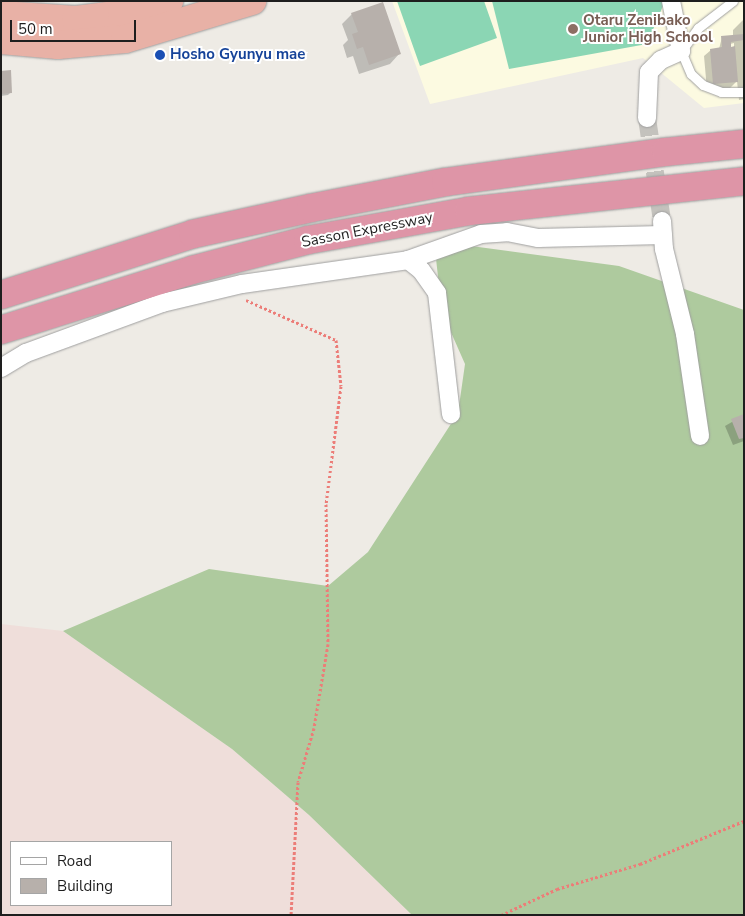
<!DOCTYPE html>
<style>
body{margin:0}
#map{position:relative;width:745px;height:916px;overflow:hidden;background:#eeebe5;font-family:"Nunito Sans",sans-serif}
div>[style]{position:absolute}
.education>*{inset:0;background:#fcfae1}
.military>*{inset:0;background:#efdeda}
.forest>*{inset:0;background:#aeca9e}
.pitch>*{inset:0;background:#8bd6b4}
.shadow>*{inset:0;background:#0003}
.building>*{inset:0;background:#b7b0ab}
.minor-tunnel>*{height:18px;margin-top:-9px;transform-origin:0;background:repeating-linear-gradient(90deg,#c4c2bd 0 18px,transparent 0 27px)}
.path>*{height:3px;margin-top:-1.5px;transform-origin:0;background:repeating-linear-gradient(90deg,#ec7d78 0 2.5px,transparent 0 5px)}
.roads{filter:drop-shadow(0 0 1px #9f9f9f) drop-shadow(0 0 1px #9f9f9f)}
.service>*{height:9px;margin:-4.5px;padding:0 4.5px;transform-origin:4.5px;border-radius:4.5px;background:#fff}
.minor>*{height:18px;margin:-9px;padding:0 9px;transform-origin:9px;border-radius:9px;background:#fff}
.trunk>*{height:28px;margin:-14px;padding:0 14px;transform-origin:14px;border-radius:14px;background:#e8b1a6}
.motorway>*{height:28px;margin:-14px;padding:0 14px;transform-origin:14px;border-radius:14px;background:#de95a7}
.dots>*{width:14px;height:14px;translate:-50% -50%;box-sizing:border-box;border:2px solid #fff;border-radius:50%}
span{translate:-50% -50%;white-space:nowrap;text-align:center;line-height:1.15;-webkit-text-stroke:4px #fff;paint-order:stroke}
.education-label{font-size:15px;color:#785e54;font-weight:700}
.left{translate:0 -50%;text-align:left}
.transit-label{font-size:15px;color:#164399;font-weight:700}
.street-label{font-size:15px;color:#1e1e1e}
.frame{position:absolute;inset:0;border:2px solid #1e1e1e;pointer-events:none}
.legend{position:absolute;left:10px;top:841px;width:162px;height:65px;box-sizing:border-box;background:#fff;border:1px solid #a5a5a5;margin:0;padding:6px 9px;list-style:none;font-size:15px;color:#1e1e1e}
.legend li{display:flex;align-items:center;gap:10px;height:25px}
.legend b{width:25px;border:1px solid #a5a5a5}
.scale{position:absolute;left:10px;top:20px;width:126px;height:22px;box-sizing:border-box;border:2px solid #1e1e1e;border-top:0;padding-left:6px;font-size:15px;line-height:18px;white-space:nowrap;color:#1e1e1e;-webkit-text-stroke:4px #fff;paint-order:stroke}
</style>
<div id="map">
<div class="education">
<i style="clip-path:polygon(392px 1px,744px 1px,744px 103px,704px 108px,643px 58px,430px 104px)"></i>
</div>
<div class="military">
<i style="clip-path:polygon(evenodd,1px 624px,63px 631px,232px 749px,309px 815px,412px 915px,1px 915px,1px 624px,11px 842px,171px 842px,171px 905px,11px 905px,11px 842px)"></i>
</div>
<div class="forest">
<i style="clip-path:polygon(434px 241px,619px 266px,744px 310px,744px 915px,412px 915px,309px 815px,232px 749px,63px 631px,209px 569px,328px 586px,368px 552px,458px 413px,465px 364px,442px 312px)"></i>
</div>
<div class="pitch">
<i style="clip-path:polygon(397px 1px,484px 1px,497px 38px,420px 66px)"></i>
<i style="clip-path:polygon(492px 1px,665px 1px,647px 44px,509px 69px)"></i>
</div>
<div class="shadow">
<i style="clip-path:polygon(352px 14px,399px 54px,390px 64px,359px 74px,353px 56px,347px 58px,343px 45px,348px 40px,342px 24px)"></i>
<i style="clip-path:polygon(evenodd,744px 19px,744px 99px,739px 100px,737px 81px,730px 88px,707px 90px,704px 56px,711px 50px,719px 49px,722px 37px,733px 36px,733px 30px,744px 19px,734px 43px,734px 48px,730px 48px,730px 44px,734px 43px)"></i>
<i style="clip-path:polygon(1px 72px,11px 92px,8px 95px,1px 96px)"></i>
<i style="clip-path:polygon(744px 415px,744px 441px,733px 445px,725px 426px)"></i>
</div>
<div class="building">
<i style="clip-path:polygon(383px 2px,401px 54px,369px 65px,363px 47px,357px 49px,352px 34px,358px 32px,351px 13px)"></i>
<i style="clip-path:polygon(744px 34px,744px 40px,731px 42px,731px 47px,735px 46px,738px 82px,713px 84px,710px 49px,722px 47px,721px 36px)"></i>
<i style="clip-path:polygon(11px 70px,12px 93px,1px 94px,1px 71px)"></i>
<i style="clip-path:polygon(744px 414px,744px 438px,739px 439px,731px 419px)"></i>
</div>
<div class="minor-tunnel">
<i style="left:647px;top:118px;width:104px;rotate:81.7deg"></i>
</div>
<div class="path">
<i style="left:246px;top:300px;width:98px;rotate:24deg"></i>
<i style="left:336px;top:340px;width:46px;rotate:83.8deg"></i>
<i style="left:341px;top:386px;width:119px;rotate:97.2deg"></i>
<i style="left:326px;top:504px;width:140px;rotate:89.2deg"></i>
<i style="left:328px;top:644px;width:85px;rotate:99.5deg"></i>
<i style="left:314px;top:728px;width:56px;rotate:106.5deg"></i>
<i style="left:298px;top:782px;width:133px;rotate:93deg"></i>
<i style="left:501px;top:915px;width:62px;rotate:-24.9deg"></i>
<i style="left:557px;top:889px;width:87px;rotate:-16.8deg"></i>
<i style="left:640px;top:864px;width:113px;rotate:-22.5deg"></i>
</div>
<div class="roads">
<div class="service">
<i style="left:733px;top:1px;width:44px;rotate:142.4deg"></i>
<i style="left:698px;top:28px;width:29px;rotate:126deg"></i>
<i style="left:681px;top:51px;width:25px;rotate:67deg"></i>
<i style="left:691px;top:74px;width:16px;rotate:43deg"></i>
<i style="left:703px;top:85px;width:19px;rotate:21deg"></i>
<i style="left:721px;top:92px;width:23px"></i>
</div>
<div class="minor">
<i style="left:647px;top:118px;width:46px;rotate:-87.5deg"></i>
<i style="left:649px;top:72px;width:17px;rotate:-45deg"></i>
<i style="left:661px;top:60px;width:22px;rotate:-24deg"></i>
<i style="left:681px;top:51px;width:51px;rotate:-101.3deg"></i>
<i style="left:662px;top:221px;width:28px;rotate:86deg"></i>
<i style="left:664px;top:249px;width:88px;rotate:76.1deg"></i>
<i style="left:685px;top:334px;width:103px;rotate:81.6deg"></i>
<i style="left:408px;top:260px;width:16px;rotate:38deg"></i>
<i style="left:421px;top:270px;width:28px;rotate:55deg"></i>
<i style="left:437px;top:293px;width:122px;rotate:83.4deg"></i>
<i style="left:1px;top:368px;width:29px;rotate:-31deg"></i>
<i style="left:26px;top:353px;width:145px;rotate:-20.2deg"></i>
<i style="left:162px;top:303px;width:82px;rotate:-13.4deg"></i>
<i style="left:242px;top:284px;width:168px;rotate:-8.2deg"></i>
<i style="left:408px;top:260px;width:77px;rotate:-19.6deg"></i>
<i style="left:481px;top:234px;width:26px;rotate:-4deg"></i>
<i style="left:507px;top:232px;width:32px;rotate:11deg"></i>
<i style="left:538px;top:238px;width:125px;rotate:-1.4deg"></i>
</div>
<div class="trunk">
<i style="left:1px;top:15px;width:75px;rotate:3.8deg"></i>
<i style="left:76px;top:20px;width:46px;rotate:-7.4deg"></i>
<i style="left:122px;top:14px;width:49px;rotate:-15.5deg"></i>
<i style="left:1px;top:40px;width:57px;rotate:5deg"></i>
<i style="left:58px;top:45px;width:67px;rotate:-5.1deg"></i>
<i style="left:125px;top:39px;width:133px;rotate:-16.7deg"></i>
</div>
<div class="motorway">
<i style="left:1px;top:295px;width:201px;rotate:-17.6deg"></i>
<i style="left:193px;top:234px;width:121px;rotate:-12.4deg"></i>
<i style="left:311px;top:208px;width:137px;rotate:-10.9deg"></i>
<i style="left:446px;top:182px;width:222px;rotate:-7.8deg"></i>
<i style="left:666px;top:152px;width:78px;rotate:-5.9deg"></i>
<i style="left:1px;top:330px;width:200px;rotate:-17.4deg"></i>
<i style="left:192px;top:270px;width:120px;rotate:-14.5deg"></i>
<i style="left:308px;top:240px;width:164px;rotate:-10.2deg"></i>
<i style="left:469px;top:211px;width:277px;rotate:-6.2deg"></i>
</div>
</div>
<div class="dots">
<i style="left:573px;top:29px;background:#8d6e63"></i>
<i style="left:160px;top:55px;background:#1a4fb4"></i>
</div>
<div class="education-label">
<span class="left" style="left:583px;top:29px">Otaru Zenibako<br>Junior High School</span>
</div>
<div class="transit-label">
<span class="left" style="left:170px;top:55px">Hosho Gyunyu mae</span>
</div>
<div class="street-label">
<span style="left:367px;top:230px;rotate:-11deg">Sasson Expressway</span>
</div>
<div class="frame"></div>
<ul class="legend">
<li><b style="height:6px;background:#fff"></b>Road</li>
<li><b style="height:14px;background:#b7b0ab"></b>Building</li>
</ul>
<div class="scale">50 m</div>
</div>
